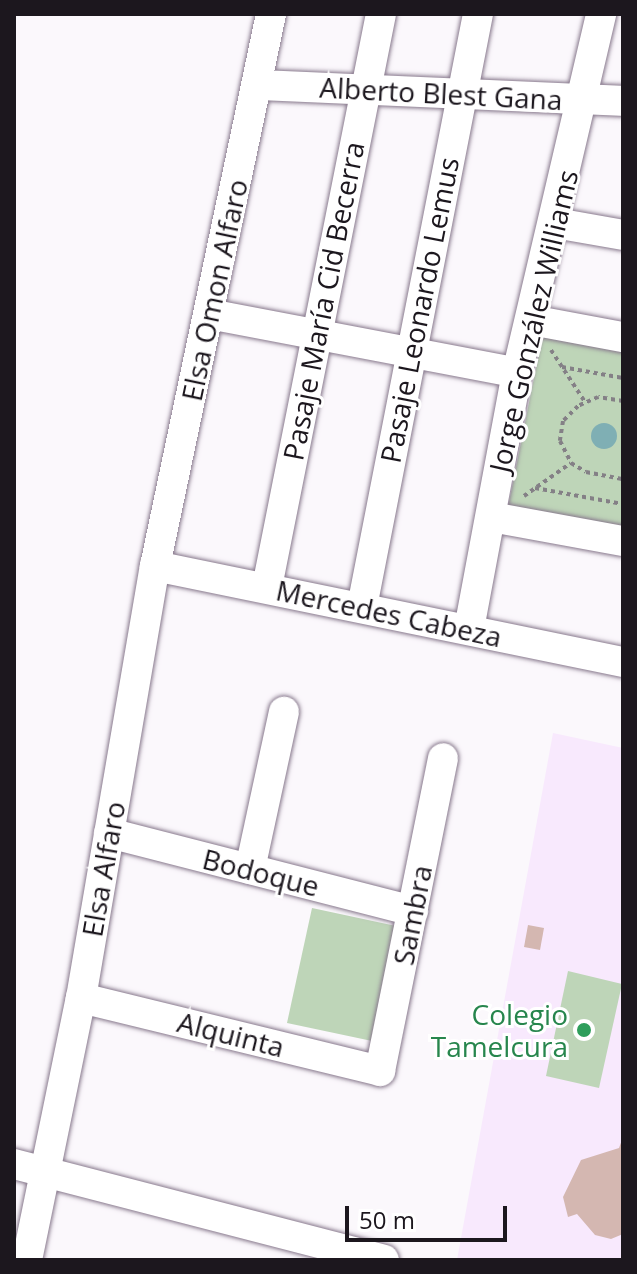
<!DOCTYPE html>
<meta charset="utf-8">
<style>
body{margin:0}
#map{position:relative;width:637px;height:1274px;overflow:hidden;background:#fbf8fc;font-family:"Open Sans",sans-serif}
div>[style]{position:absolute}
.education>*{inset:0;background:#f8e9fd}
.green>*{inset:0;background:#bed5b8}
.water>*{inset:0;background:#7fafb4}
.round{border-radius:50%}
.building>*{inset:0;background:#d4b7b1}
.path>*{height:4px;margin-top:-2px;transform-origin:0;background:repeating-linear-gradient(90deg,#848086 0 4px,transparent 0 8px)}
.roads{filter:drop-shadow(0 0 2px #88798d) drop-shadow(0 0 2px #88798d)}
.minor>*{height:30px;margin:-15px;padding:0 15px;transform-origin:15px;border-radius:15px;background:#fff}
.dots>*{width:22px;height:22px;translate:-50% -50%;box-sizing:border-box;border:4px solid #fff;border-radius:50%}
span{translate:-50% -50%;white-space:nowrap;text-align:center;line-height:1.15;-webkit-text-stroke:6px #fff;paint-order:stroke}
.street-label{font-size:28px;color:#1c171e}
.leisure-label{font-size:28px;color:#27864d}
.right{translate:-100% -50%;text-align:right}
.frame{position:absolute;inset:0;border:16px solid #1c171e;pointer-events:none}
.scale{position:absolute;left:345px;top:1206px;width:162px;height:36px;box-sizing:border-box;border:4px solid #1c171e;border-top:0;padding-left:10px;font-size:24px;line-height:28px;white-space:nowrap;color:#1c171e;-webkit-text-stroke:6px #fff;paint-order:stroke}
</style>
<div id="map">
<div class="education">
<i style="clip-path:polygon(553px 733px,623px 748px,623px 1260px,457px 1260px)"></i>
</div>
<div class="green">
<i style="clip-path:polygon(543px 333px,623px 348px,623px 529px,508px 507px)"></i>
<i style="clip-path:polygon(312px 908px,396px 926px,372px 1041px,287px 1023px)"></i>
<i style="clip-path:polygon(568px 971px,622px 984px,599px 1088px,546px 1076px)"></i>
</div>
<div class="water">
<i class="round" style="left:591px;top:423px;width:26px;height:26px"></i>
</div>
<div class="building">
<i style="clip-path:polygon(528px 925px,544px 928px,540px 950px,524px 947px)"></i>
<i style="clip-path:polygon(623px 1137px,623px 1234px,611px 1239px,595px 1235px,577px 1214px,568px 1217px,563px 1197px,581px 1160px,619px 1148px)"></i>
</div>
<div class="path">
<i style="left:551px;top:350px;width:62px;rotate:56.8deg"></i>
<i style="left:562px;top:367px;width:62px;rotate:10.2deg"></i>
<i style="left:623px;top:401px;width:25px;rotate:-171deg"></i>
<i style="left:598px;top:397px;width:22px;rotate:156deg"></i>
<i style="left:578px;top:406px;width:21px;rotate:135deg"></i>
<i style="left:563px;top:421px;width:20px;rotate:99deg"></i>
<i style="left:560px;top:441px;width:25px;rotate:63deg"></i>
<i style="left:571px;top:463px;width:17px;rotate:31deg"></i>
<i style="left:586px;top:472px;width:38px;rotate:11deg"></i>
<i style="left:535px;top:488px;width:89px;rotate:10.3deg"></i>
<i style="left:524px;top:496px;width:57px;rotate:-35.1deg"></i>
</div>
<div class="roads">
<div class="minor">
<i style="left:258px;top:85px;width:365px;rotate:2.5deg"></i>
<i style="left:555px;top:223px;width:69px;rotate:10deg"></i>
<i style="left:209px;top:314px;width:314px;rotate:10.8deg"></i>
<i style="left:531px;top:320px;width:94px;rotate:10.5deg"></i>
<i style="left:491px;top:517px;width:134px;rotate:10.3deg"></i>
<i style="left:155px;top:566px;width:478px;rotate:11.6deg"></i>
<i style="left:267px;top:587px;width:584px;rotate:-78.75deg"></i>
<i style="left:362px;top:607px;width:604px;rotate:-78.93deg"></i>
<i style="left:469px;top:629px;width:260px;rotate:-79.4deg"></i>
<i style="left:517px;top:373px;width:369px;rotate:-76.8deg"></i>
<i style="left:109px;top:833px;width:314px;rotate:14.4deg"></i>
<i style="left:250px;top:869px;width:161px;rotate:-77.8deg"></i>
<i style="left:81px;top:998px;width:308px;rotate:13.7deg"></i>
<i style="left:380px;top:1071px;width:319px;rotate:-78.6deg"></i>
<i style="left:14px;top:1164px;width:382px;rotate:14.5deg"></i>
<i style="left:27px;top:1260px;width:268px;rotate:-78.4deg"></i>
<i style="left:81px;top:998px;width:438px;rotate:-80.3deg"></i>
<i style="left:155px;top:566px;width:564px;rotate:-78.13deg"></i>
</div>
</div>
<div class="dots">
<i style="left:584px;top:1030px;background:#2e9e5b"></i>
</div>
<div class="street-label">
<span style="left:441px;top:93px;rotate:3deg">Alberto Blest Gana</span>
<span style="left:214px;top:290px;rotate:-78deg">Elsa Omon Alfaro</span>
<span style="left:323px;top:301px;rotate:-79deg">Pasaje María Cid Becerra</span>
<span style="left:419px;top:310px;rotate:-79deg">Pasaje Leonardo Lemus</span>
<span style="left:533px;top:321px;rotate:-77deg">Jorge González Williams</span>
<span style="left:389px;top:613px;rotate:12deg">Mercedes Cabeza</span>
<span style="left:103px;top:869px;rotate:-80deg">Elsa Alfaro</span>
<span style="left:261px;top:872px;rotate:14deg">Bodoque</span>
<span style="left:412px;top:915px;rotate:-79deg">Sambra</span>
<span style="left:231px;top:1034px;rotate:14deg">Alquinta</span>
</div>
<div class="leisure-label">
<span class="right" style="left:568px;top:1030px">Colegio<br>Tamelcura</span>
</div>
<div class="frame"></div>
<div class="scale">50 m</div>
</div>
